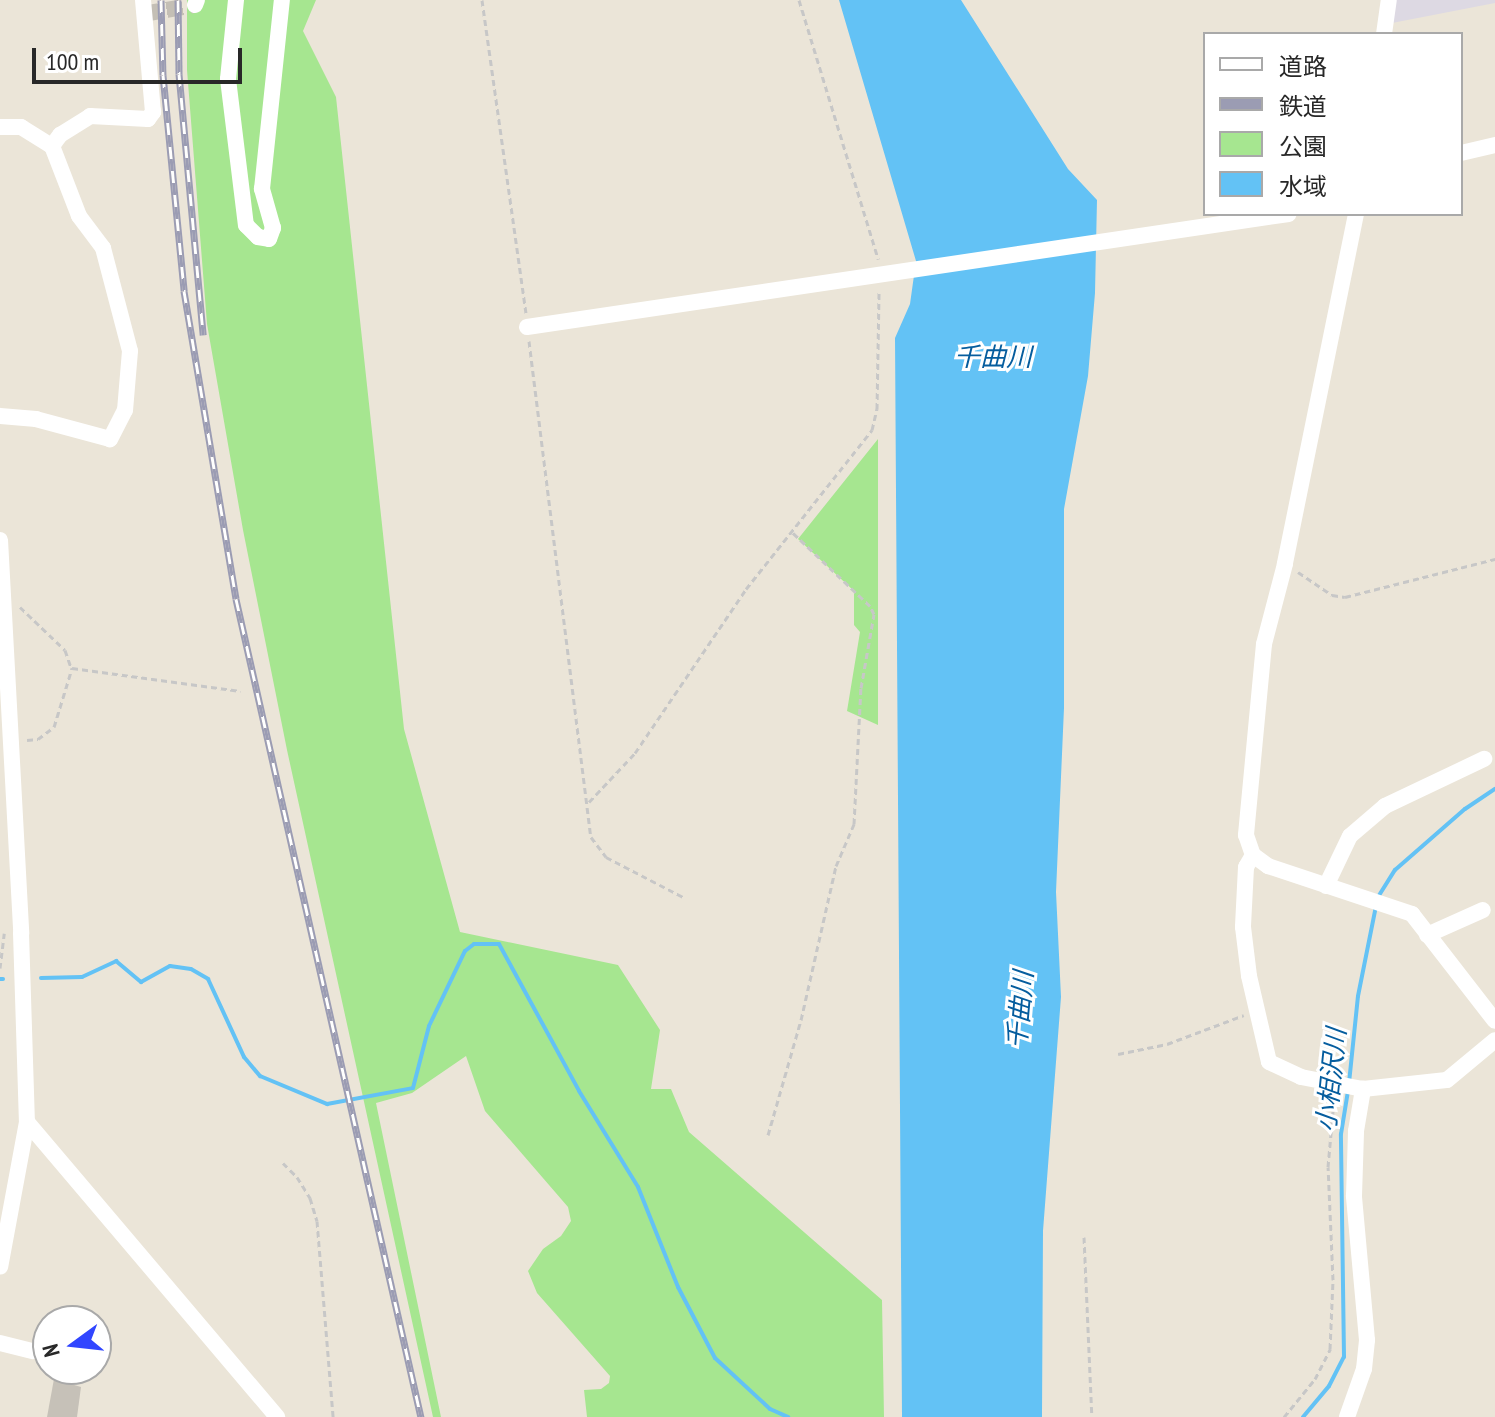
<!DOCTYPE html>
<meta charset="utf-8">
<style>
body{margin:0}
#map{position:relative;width:1495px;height:1417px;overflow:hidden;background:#ebe5d8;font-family:"PT Sans Narrow","Noto Sans JP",sans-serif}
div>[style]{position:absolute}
.industrial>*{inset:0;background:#ddd9e3}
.green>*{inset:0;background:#a6e690}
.water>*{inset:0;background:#63c2f5}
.stream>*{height:4px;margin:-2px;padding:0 2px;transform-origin:2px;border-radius:2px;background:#63c2f5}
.building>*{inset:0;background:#c6c1b8}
.minor-tunnel>*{height:16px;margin-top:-8px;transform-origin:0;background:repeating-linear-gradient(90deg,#c4bfb5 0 16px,transparent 0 24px)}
.path>*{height:3px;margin-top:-1.5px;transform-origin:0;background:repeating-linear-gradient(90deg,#c7c7c7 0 6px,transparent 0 10px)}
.minor>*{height:16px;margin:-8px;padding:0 8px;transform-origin:8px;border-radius:8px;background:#fff}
.rail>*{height:7px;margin-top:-3.5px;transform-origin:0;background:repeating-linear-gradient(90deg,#fff 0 12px,#9b9cb3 0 24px);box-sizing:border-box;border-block:2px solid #9b9cb3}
span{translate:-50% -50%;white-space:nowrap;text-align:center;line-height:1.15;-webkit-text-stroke:6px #fff;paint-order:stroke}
.water-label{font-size:26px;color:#055d9e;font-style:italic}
.legend{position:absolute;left:1203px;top:32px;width:260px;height:184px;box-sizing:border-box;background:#fff;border:2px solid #a9a9a9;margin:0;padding:10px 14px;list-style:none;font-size:24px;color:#282828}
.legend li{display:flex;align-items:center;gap:16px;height:40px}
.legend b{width:40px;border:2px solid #a9a9a9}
.north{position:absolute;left:32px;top:1305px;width:80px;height:80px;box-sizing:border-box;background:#fff;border:2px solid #a9a9a9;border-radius:50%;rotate:255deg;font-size:22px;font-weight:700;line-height:32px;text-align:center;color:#282828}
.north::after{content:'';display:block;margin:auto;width:28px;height:36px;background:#3146ff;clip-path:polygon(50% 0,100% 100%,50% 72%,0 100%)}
.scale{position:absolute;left:32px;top:48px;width:210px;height:36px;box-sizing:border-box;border:4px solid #282828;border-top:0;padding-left:10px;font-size:24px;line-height:28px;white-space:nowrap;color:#282828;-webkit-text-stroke:6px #fff;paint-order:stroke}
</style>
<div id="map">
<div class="industrial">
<i style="clip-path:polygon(1395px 0,1495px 0,1495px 3px,1392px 23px)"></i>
</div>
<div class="green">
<i style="clip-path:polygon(187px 0,316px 0,303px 31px,336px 97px,404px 729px,460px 932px,618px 965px,660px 1030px,651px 1089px,671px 1089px,689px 1132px,882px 1300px,884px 1417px,587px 1417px,584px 1390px,601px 1389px,609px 1383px,610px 1376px,537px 1293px,528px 1271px,543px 1249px,561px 1236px,571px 1221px,568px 1207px,485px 1111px,466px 1056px,412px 1093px,376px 1103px,441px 1417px,433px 1417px,287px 750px,243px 530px,207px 324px,187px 70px)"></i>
<i style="clip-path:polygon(878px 439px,878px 725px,847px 711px,860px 632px,854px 625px,854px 591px,798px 539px)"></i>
</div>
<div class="water">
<i style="clip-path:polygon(839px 0,961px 0,1068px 169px,1097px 200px,1095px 293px,1088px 376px,1064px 509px,1064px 708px,1056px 892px,1061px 997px,1043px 1231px,1042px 1417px,902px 1417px,895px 338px,910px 304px,916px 261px)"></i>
</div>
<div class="stream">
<i style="left:1378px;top:897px;width:32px;rotate:-58deg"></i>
<i style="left:1395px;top:870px;width:93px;rotate:-41.1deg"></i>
<i style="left:1465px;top:809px;width:36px;rotate:-34deg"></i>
<i style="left:41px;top:978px;width:41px;rotate:-1.4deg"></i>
<i style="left:82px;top:977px;width:38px;rotate:-25deg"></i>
<i style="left:116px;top:961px;width:33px;rotate:40deg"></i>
<i style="left:141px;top:982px;width:33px;rotate:-29deg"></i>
<i style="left:170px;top:966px;width:21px;rotate:8deg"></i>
<i style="left:191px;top:969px;width:20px;rotate:30deg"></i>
<i style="left:208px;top:979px;width:86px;rotate:65.2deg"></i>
<i style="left:244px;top:1057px;width:25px;rotate:50deg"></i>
<i style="left:260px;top:1076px;width:73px;rotate:22.7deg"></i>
<i style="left:327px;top:1104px;width:87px;rotate:-10.5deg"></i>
<i style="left:413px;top:1088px;width:64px;rotate:-75.5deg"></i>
<i style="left:429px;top:1026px;width:83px;rotate:-64.4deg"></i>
<i style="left:465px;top:951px;width:11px;rotate:-38deg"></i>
<i style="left:474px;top:944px;width:25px"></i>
<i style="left:499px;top:944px;width:167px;rotate:61.4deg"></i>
<i style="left:579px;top:1091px;width:113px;rotate:58.4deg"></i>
<i style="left:638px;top:1187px;width:108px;rotate:68.2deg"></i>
<i style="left:678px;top:1287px;width:80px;rotate:62.5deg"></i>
<i style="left:715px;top:1358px;width:75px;rotate:42.8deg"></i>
<i style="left:770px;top:1409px;width:20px;rotate:24deg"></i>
<i style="left:0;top:979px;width:3px"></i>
<i style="left:1349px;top:1083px;width:87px;rotate:-84.1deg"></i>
<i style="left:1358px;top:996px;width:92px;rotate:-78.7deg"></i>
<i style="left:1303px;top:1417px;width:40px;rotate:-50deg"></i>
<i style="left:1329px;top:1386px;width:33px;rotate:-63deg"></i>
<i style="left:1344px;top:1357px;width:223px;rotate:-90.8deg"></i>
<i style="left:1341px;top:1134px;width:44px;rotate:-80.8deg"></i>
</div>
<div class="building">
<i style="clip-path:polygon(54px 1379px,81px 1387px,77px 1417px,47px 1417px)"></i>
</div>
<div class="minor-tunnel">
<i style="left:143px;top:14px;width:53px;rotate:-9.8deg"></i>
</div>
<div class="path">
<i style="left:482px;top:0;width:316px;rotate:82deg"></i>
<i style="left:799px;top:0;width:271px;rotate:73deg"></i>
<i style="left:529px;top:341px;width:500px;rotate:82.9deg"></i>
<i style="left:591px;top:837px;width:25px;rotate:53deg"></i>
<i style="left:606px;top:857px;width:89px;rotate:27.4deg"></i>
<i style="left:1298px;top:572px;width:41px;rotate:34.1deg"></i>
<i style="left:1332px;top:595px;width:13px;rotate:9deg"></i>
<i style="left:1345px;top:597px;width:155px;rotate:-14.2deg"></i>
<i style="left:20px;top:607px;width:62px;rotate:43.7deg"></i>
<i style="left:65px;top:650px;width:18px;rotate:71deg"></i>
<i style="left:27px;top:740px;width:11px;rotate:-5deg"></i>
<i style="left:38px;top:739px;width:20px;rotate:-37deg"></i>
<i style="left:54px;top:727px;width:62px;rotate:-73deg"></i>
<i style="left:72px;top:668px;width:170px;rotate:7.8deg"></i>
<i style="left:589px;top:802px;width:67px;rotate:-46.8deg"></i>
<i style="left:635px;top:753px;width:198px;rotate:-55.9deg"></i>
<i style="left:746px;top:589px;width:203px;rotate:-51.6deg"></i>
<i style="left:872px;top:430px;width:22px;rotate:-77deg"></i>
<i style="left:877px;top:409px;width:118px;rotate:-89deg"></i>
<i style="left:0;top:968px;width:35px;rotate:-83deg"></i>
<i style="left:1118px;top:1054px;width:50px;rotate:-11.5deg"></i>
<i style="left:1167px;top:1044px;width:82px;rotate:-20.6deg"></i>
<i style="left:768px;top:1135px;width:120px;rotate:-74deg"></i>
<i style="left:801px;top:1020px;width:158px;rotate:-77.2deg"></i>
<i style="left:836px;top:866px;width:46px;rotate:-66.8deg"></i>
<i style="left:854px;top:824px;width:136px;rotate:-87.1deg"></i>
<i style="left:861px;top:688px;width:75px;rotate:-80deg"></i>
<i style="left:874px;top:614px;width:9px;rotate:-117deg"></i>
<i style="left:870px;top:606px;width:108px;rotate:-136.5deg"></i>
<i style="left:283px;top:1163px;width:20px;rotate:45deg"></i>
<i style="left:297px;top:1177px;width:25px;rotate:58deg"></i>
<i style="left:310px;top:1198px;width:24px;rotate:73deg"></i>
<i style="left:317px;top:1221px;width:197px;rotate:85.3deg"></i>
<i style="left:1084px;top:1237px;width:180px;rotate:87.5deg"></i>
<i style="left:1284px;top:1417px;width:49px;rotate:-50.8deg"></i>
<i style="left:1315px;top:1379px;width:34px;rotate:-63deg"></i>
<i style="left:1330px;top:1349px;width:69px;rotate:-87.5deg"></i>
<i style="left:1333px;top:1280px;width:113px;rotate:-92.5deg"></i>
<i style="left:1328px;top:1167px;width:67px;rotate:-84.9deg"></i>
</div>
<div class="minor">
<i style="left:236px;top:0;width:79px;rotate:95.8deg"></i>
<i style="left:228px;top:79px;width:147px;rotate:83deg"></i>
<i style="left:246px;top:225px;width:17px;rotate:45deg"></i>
<i style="left:258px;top:237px;width:11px;rotate:10deg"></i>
<i style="left:269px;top:239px;width:12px;rotate:-70deg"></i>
<i style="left:273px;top:228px;width:41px;rotate:-105.8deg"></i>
<i style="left:262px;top:189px;width:190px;rotate:-84deg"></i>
<i style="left:195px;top:5px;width:5px;rotate:-68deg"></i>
<i style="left:1384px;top:34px;width:34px;rotate:-82deg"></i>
<i style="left:0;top:127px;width:21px"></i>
<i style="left:21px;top:127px;width:36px;rotate:32deg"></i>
<i style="left:52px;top:146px;width:75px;rotate:68.9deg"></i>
<i style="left:79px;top:216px;width:40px;rotate:53deg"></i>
<i style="left:103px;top:248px;width:106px;rotate:75.3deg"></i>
<i style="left:130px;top:351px;width:59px;rotate:94.8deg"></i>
<i style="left:125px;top:410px;width:33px;rotate:117deg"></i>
<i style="left:110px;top:439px;width:77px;rotate:-164.9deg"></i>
<i style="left:36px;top:419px;width:36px;rotate:-175deg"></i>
<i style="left:52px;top:146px;width:14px;rotate:-54deg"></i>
<i style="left:60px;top:135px;width:36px;rotate:-32deg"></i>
<i style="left:90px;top:116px;width:58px;rotate:3deg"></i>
<i style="left:148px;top:119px;width:9px;rotate:-54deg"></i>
<i style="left:153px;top:112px;width:112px;rotate:-95.1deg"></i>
<i style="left:1461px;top:153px;width:35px;rotate:-13deg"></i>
<i style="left:1356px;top:214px;width:357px;rotate:101.5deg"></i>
<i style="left:1285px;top:564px;width:83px;rotate:104.7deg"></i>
<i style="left:1264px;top:644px;width:192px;rotate:95.4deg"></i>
<i style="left:1246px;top:835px;width:21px;rotate:71deg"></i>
<i style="left:1253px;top:855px;width:19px;rotate:36deg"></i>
<i style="left:1268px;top:866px;width:152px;rotate:18.4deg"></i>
<i style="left:1412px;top:914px;width:135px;rotate:52.2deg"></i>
<i style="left:527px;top:327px;width:770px;rotate:-8.44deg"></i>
<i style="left:0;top:540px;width:394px;rotate:86.9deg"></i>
<i style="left:21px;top:933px;width:189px;rotate:88.2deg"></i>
<i style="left:27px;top:1122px;width:147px;rotate:100.5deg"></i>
<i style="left:1253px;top:855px;width:14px;rotate:120deg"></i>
<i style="left:1246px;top:867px;width:60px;rotate:92.9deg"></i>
<i style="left:1243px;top:927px;width:49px;rotate:83deg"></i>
<i style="left:1249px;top:976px;width:88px;rotate:76.9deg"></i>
<i style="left:1269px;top:1062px;width:35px;rotate:25deg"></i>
<i style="left:1301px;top:1077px;width:63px;rotate:11deg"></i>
<i style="left:1363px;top:1089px;width:84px;rotate:-6.1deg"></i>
<i style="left:1447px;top:1080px;width:62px;rotate:-39.8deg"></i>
<i style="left:1326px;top:886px;width:55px;rotate:-64.4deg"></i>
<i style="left:1350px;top:836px;width:46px;rotate:-40.6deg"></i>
<i style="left:1385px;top:806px;width:110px;rotate:-25.4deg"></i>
<i style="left:1427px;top:935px;width:61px;rotate:-24.1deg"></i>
<i style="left:27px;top:1122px;width:387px;rotate:49.7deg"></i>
<i style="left:0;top:1343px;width:34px;rotate:14deg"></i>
<i style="left:1347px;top:1417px;width:51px;rotate:-70.5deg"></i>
<i style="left:1364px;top:1369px;width:29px;rotate:-84deg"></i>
<i style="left:1367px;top:1340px;width:145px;rotate:-95.2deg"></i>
<i style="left:1354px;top:1196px;width:65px;rotate:-88.2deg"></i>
<i style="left:1356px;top:1131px;width:43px;rotate:-80.5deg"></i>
</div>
<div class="rail">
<i style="left:161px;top:0;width:75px;rotate:88.5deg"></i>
<i style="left:163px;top:75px;width:217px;rotate:84.4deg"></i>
<i style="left:184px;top:291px;width:312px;rotate:80.4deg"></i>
<i style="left:236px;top:599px;width:839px;rotate:77.26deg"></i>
<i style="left:178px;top:0;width:74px;rotate:89.2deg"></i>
<i style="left:179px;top:74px;width:262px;rotate:84.7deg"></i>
</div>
<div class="water-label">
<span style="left:993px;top:357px">千曲川</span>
<span style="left:1020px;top:1010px;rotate:-85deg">千曲川</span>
<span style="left:1331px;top:1080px;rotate:-84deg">小相沢川</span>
</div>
<ul class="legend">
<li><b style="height:10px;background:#fff"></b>道路</li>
<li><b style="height:10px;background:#9b9cb3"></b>鉄道</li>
<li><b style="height:22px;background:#a6e690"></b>公園</li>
<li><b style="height:22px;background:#63c2f5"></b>水域</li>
</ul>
<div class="north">N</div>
<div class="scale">100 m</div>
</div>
